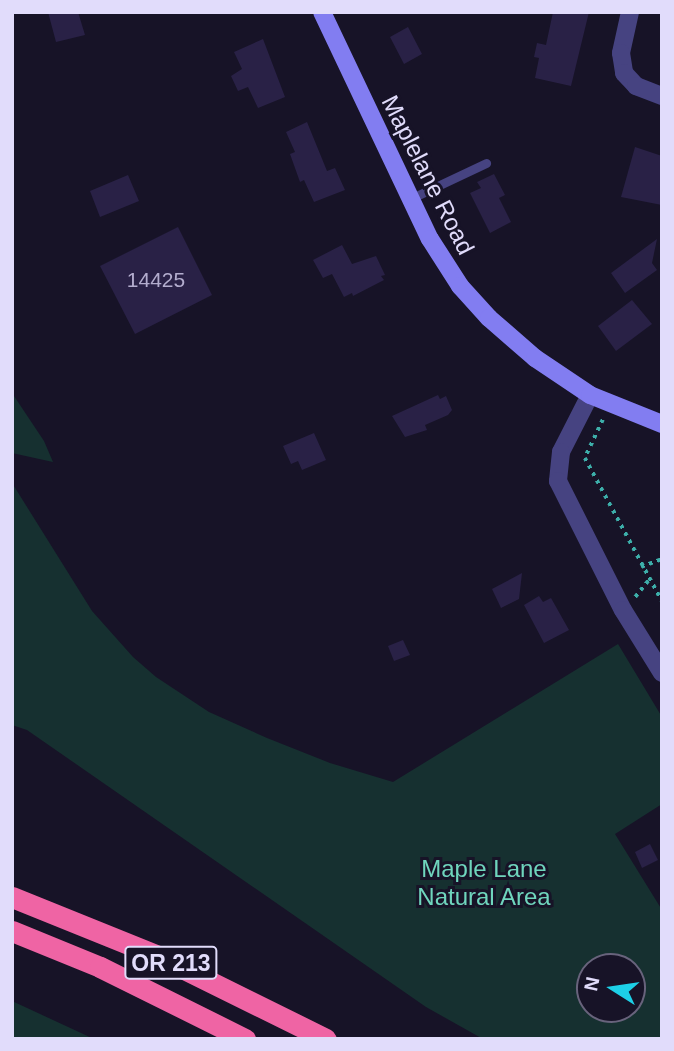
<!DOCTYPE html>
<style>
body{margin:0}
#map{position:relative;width:674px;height:1051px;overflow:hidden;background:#171327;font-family:Helvetica,sans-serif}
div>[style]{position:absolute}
.green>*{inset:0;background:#163030}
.building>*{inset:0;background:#292146}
.path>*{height:3.5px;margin-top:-1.75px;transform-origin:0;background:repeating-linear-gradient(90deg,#3dafaa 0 3.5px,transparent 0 8.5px)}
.lane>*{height:9px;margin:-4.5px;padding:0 4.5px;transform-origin:4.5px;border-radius:4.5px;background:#464381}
.street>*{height:18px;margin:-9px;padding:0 9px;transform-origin:9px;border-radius:9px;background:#464381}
.secondary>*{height:18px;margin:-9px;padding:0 9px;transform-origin:9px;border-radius:9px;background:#827df1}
.highway>*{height:21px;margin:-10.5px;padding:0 10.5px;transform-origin:10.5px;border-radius:10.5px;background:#ef64a4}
span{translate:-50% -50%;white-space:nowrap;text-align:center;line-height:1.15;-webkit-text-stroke:6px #171327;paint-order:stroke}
.number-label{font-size:21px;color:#b3adce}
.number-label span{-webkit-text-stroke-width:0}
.shield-label span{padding:2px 5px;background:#171327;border:2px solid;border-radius:5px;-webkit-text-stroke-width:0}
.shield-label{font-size:23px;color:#e1dcfb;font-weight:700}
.street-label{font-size:24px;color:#e1dcfb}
.park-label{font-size:24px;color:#6fd5bd}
.frame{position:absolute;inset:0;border:14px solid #e1dcfb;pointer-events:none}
.north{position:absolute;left:576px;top:953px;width:70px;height:70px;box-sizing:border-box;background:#171327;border:2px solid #68637c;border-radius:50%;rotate:282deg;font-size:19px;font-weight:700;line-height:28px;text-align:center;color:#e1dcfb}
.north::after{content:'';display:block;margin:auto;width:24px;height:32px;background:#1dd0e7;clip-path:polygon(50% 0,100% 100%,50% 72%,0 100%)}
</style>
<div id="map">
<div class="green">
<i style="clip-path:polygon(12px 393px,44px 441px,53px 462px,12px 453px)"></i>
<i style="clip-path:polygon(evenodd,12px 483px,92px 611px,133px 657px,156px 677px,209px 712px,267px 738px,330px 763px,393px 782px,618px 644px,662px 717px,662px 804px,615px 834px,662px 910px,662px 1039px,483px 1039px,426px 1007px,27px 730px,12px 725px,12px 483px,590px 967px,632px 967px,632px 1009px,590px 1009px,590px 967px)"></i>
<i style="clip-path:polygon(12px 1001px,94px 1039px,12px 1039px)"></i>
</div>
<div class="building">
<i style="clip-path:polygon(48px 12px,78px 12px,85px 35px,56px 42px)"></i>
<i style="clip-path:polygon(553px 12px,589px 12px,571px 86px,535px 78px,539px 58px,534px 57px,537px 43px,546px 45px)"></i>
<i style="clip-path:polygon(408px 27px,422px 54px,404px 64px,390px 37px)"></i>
<i style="clip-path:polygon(263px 39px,285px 97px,258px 108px,248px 87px,238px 91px,231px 76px,242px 69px,234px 52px)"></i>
<i style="clip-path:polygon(307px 122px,327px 171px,335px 168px,345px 190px,314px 202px,304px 180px,300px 182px,290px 154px,295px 152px,286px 132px)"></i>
<i style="clip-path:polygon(635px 147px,662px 156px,662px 205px,621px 197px)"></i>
<i style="clip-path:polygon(494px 174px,505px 195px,499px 198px,511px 222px,490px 233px,470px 193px,481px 188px,477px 182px)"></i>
<i style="clip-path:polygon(128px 175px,139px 201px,100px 217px,90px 191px)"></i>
<i style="clip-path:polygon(178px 227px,212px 295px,135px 334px,100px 266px)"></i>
<i style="clip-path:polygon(657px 239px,652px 263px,657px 270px,625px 293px,611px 273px)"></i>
<i style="clip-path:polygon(342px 245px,352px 264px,376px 256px,385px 275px,381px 276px,384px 280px,353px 296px,352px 293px,344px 297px,332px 274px,323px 278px,313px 260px)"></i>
<i style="clip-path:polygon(632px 300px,652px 324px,616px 351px,598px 326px)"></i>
<i style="clip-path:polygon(438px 395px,440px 399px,446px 396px,452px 410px,448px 415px,425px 425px,427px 430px,405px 437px,392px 416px)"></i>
<i style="clip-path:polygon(314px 433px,326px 460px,302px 470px,298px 461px,291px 464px,283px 446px)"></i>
<i style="clip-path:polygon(522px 573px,519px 599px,501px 608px,492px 589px)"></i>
<i style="clip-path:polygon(539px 596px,543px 602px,551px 598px,569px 630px,544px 643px,524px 605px)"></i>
<i style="clip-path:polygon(403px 640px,410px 655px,394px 661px,388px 646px)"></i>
<i style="clip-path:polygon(650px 844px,658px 860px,642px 868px,635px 852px)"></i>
</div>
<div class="path">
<i style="left:603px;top:420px;width:42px;rotate:115.3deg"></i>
<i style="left:585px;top:458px;width:162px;rotate:61.7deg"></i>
<i style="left:641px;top:567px;width:22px;rotate:-21deg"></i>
<i style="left:635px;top:597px;width:22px;rotate:-51deg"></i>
</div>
<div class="lane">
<i style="left:412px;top:198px;width:82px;rotate:-25.3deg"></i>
</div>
<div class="street">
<i style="left:630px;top:12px;width:42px;rotate:102.4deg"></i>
<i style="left:621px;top:53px;width:20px;rotate:81deg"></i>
<i style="left:624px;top:73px;width:18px;rotate:47deg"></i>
<i style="left:636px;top:86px;width:28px;rotate:21deg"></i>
<i style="left:590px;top:395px;width:64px;rotate:117deg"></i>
<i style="left:561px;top:452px;width:29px;rotate:96deg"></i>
<i style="left:558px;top:481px;width:144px;rotate:63.3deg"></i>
<i style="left:623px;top:610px;width:74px;rotate:58.2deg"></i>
</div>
<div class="secondary">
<i style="left:322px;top:12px;width:251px;rotate:64.6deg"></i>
<i style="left:430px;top:239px;width:56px;rotate:57.4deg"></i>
<i style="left:460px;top:286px;width:43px;rotate:47.8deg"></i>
<i style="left:489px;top:318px;width:61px;rotate:41deg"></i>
<i style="left:535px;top:358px;width:66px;rotate:33.9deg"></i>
<i style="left:590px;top:395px;width:78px;rotate:21.9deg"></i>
</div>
<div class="highway">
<i style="left:12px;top:897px;width:157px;rotate:22deg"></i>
<i style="left:158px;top:956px;width:187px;rotate:26.3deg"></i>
<i style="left:12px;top:931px;width:95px;rotate:22.2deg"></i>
<i style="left:100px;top:967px;width:162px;rotate:26.4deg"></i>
</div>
<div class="number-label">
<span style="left:156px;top:280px">14425</span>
</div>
<div class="shield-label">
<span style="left:171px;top:963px">OR 213</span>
</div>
<div class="street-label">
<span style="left:428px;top:175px;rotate:63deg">Maplelane Road</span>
</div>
<div class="park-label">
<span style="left:484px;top:883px">Maple Lane<br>Natural Area</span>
</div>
<div class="frame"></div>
<div class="north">N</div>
</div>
